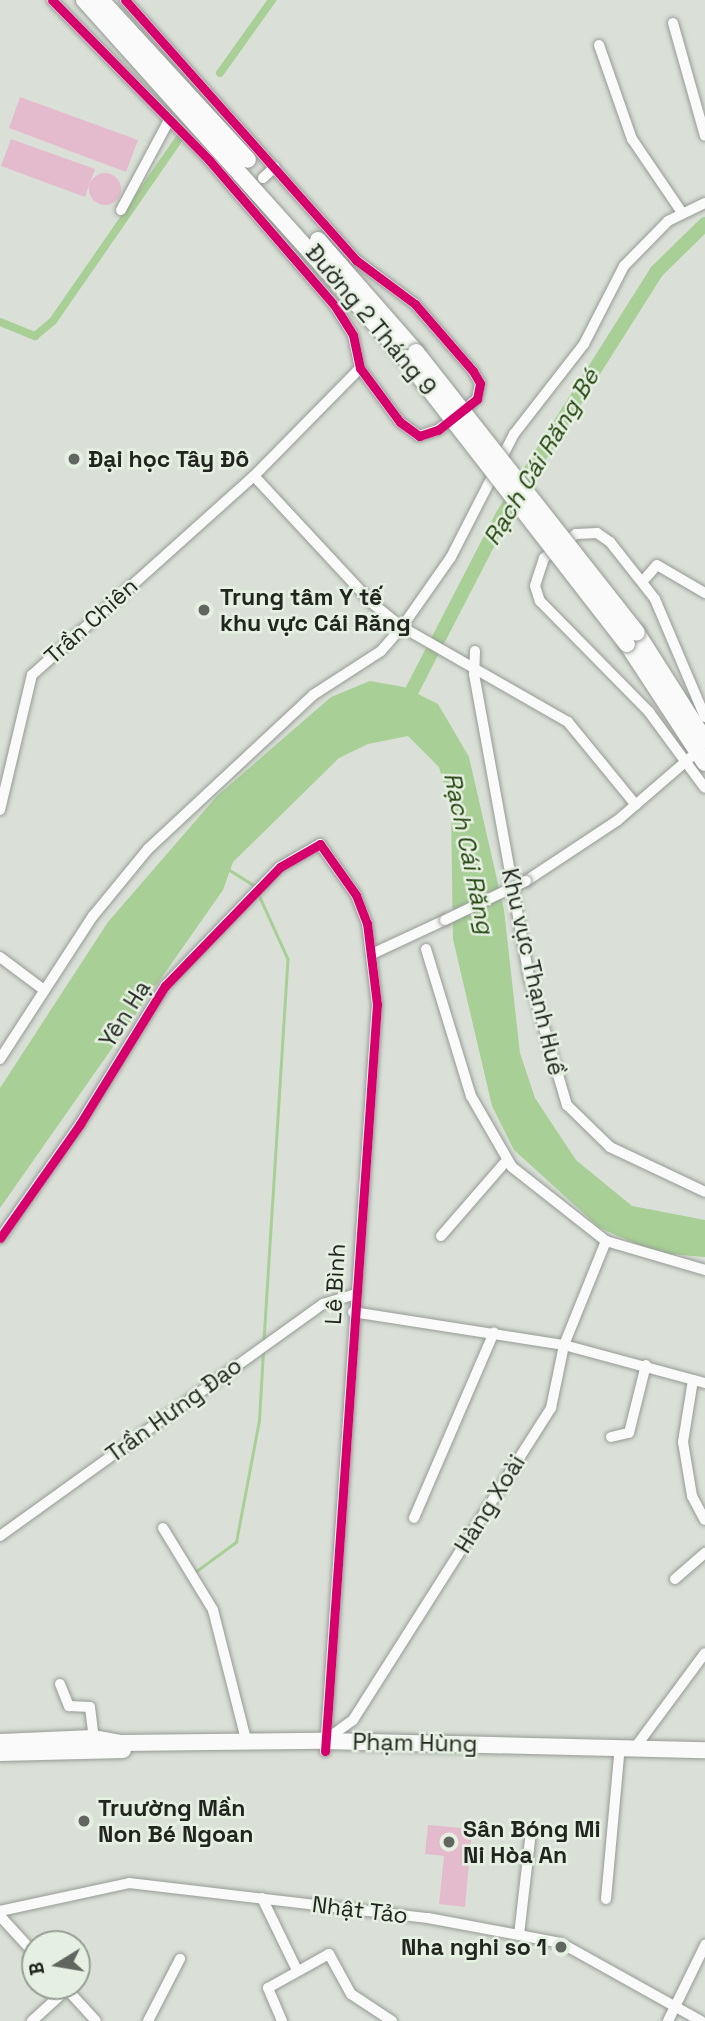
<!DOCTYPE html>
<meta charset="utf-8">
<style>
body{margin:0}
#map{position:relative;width:705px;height:2021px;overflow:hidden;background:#dae0d8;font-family:"Space Grotesk",sans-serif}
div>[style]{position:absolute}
.green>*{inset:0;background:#e4bbcd}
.round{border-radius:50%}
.water>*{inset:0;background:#a8cf96}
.stream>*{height:2.5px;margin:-1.25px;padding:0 1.25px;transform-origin:1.25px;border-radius:1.25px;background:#a8cf96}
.canal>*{height:8px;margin:-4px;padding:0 4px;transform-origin:4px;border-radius:4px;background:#a8cf96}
.river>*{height:14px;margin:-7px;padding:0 7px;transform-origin:7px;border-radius:7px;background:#a8cf96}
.roads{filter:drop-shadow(0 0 2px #969b95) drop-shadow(0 0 2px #969b95)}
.minor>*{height:10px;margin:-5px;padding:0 5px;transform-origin:5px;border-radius:5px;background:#f9faf9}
.highway>*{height:16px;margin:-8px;padding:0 8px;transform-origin:8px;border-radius:8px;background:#f9faf9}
.bridges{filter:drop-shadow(0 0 2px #969b95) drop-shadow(0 0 2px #969b95)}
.minor-bridge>*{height:10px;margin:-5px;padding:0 5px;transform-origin:5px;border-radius:5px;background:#f9faf9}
.highway-bridge>*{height:16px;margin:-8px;padding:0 8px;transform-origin:8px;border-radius:8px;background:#f9faf9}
.cycleway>*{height:9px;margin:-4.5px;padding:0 4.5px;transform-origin:4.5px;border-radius:4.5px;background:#d6006c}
.dots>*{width:19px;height:19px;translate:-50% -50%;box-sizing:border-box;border:4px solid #e6f0e2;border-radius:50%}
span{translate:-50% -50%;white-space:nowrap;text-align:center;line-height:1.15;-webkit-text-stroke:5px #e6f0e2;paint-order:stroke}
.street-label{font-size:23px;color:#21241f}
.poi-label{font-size:23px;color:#21241f;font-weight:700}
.left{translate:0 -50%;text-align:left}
.right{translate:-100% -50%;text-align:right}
.water-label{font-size:24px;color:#23450e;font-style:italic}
.north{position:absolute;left:21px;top:1930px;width:70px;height:70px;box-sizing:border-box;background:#e6f0e2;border:2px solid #979e94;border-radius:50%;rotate:259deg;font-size:19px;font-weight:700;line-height:28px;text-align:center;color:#21241f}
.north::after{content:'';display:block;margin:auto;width:24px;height:32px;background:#626660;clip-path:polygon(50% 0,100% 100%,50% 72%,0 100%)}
</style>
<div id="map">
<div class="green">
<i style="clip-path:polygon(20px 97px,138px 140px,126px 172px,9px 128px)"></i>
<i style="clip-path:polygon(11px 139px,95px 169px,85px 197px,1px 166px)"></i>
<i class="round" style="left:89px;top:173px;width:32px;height:32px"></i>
<i style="clip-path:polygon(428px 1825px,472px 1829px,465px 1907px,439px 1904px,444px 1856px,425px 1854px)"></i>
</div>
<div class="water">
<i style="clip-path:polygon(370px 681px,404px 687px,438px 704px,469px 757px,504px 910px,520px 1053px,535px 1098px,576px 1160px,632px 1206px,705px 1220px,705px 1257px,657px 1253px,600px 1228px,514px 1150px,492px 1106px,453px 939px,451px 810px,439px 767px,408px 736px,368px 744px,339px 758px,233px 862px,223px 890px,0 1208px,0 1088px,108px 922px,217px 796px,331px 697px)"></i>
</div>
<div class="stream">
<i style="left:228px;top:869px;width:32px;rotate:32deg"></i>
<i style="left:259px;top:895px;width:70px;rotate:65.6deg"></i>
<i style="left:288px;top:959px;width:382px;rotate:93.6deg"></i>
<i style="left:195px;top:1572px;width:51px;rotate:-36.2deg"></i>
<i style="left:236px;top:1542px;width:124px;rotate:-79.3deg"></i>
<i style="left:259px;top:1420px;width:70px;rotate:-86.7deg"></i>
</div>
<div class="canal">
<i style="left:220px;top:73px;width:90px;rotate:-54.5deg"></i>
<i style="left:0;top:322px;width:38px;rotate:22deg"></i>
<i style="left:35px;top:336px;width:23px;rotate:-40deg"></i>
<i style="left:53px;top:321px;width:221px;rotate:-55.3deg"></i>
</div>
<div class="river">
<i style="left:404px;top:706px;width:214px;rotate:-62.7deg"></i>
<i style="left:502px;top:516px;width:289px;rotate:-57.7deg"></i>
<i style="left:656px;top:272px;width:69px;rotate:-44.4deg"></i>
</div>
<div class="roads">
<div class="minor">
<i style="left:52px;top:0;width:224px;rotate:45.5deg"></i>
<i style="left:209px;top:160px;width:193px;rotate:49.2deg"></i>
<i style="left:335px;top:306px;width:34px;rotate:58deg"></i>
<i style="left:353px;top:335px;width:34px;rotate:78deg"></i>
<i style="left:360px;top:368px;width:67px;rotate:53.5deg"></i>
<i style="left:400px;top:422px;width:24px;rotate:36deg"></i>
<i style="left:419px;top:436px;width:20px;rotate:-18deg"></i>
<i style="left:438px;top:430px;width:50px;rotate:-38.5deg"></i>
<i style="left:477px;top:399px;width:16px;rotate:-79deg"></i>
<i style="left:480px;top:383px;width:14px;rotate:-120deg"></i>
<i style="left:473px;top:371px;width:89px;rotate:-130.9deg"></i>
<i style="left:415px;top:304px;width:74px;rotate:-143.3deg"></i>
<i style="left:356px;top:260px;width:348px;rotate:-131.6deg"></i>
<i style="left:673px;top:23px;width:117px;rotate:74.2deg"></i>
<i style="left:599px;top:45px;width:100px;rotate:70.7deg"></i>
<i style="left:632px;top:139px;width:87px;rotate:55.8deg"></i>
<i style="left:263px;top:178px;width:16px;rotate:-43deg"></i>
<i style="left:121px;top:210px;width:102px;rotate:-61.9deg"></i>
<i style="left:254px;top:476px;width:151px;rotate:-45.5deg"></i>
<i style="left:643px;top:581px;width:21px;rotate:-49deg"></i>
<i style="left:657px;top:565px;width:56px;rotate:30.3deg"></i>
<i style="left:475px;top:651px;width:23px;rotate:92deg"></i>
<i style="left:474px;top:674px;width:308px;rotate:79.7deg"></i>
<i style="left:529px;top:977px;width:134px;rotate:73.5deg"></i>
<i style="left:567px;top:1105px;width:60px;rotate:44.3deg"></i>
<i style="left:610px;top:1147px;width:105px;rotate:25.3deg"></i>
<i style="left:705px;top:717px;width:128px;rotate:-113deg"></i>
<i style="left:655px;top:599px;width:73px;rotate:-128.3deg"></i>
<i style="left:610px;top:542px;width:16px;rotate:-145deg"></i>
<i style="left:597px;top:533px;width:21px;rotate:177deg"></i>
<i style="left:576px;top:534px;width:40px;rotate:143deg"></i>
<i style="left:544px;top:558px;width:29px;rotate:108deg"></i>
<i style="left:535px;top:586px;width:16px;rotate:72deg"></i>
<i style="left:540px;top:601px;width:156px;rotate:45.5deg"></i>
<i style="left:649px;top:712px;width:94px;rotate:53.6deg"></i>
<i style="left:0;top:810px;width:139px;rotate:-76.7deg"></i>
<i style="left:32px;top:675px;width:298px;rotate:-41.9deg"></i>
<i style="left:254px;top:476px;width:173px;rotate:47.1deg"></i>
<i style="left:372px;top:603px;width:38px;rotate:39deg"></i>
<i style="left:402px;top:627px;width:191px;rotate:29.8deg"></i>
<i style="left:568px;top:722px;width:107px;rotate:50.7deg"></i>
<i style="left:526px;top:881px;width:110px;rotate:-33.5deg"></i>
<i style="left:618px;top:820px;width:96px;rotate:-40.8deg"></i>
<i style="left:426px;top:949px;width:154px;rotate:73deg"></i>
<i style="left:471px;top:1096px;width:82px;rotate:60deg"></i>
<i style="left:512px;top:1167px;width:120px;rotate:38.2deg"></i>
<i style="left:606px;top:1241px;width:103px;rotate:16.3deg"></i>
<i style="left:374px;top:953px;width:78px;rotate:-24.9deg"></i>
<i style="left:0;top:957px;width:55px;rotate:36.9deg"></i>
<i style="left:0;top:1059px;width:171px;rotate:-57deg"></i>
<i style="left:93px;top:916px;width:87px;rotate:-50.6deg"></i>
<i style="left:148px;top:849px;width:226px;rotate:-43deg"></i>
<i style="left:313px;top:695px;width:81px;rotate:-32.9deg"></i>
<i style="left:381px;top:651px;width:32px;rotate:-49deg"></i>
<i style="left:402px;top:627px;width:85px;rotate:-55deg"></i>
<i style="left:451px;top:557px;width:138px;rotate:-62.9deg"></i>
<i style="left:514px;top:434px;width:114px;rotate:-52.1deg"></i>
<i style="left:584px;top:344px;width:88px;rotate:-62.9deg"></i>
<i style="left:624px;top:266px;width:63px;rotate:-45.6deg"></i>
<i style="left:668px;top:221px;width:41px;rotate:-25.9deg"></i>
<i style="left:441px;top:1236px;width:101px;rotate:-49deg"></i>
<i style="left:0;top:1238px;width:139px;rotate:-54.9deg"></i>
<i style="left:80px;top:1124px;width:162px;rotate:-58.4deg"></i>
<i style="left:165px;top:986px;width:165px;rotate:-46deg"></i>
<i style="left:280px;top:867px;width:46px;rotate:-29.9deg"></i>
<i style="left:320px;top:844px;width:62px;rotate:54.8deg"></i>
<i style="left:356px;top:895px;width:30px;rotate:69deg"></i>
<i style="left:367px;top:923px;width:82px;rotate:83deg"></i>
<i style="left:377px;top:1004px;width:749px;rotate:93.98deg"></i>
<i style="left:353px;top:1312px;width:214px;rotate:8.9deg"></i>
<i style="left:564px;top:1345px;width:146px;rotate:15.1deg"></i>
<i style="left:693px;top:1380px;width:63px;rotate:99.2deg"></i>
<i style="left:683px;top:1442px;width:55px;rotate:80.5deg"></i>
<i style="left:692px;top:1496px;width:27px;rotate:62deg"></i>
<i style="left:611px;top:1437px;width:18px;rotate:-13deg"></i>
<i style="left:629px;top:1433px;width:70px;rotate:-76deg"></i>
<i style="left:414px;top:1518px;width:202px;rotate:-66.7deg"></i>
<i style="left:163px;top:1528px;width:96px;rotate:58.6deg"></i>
<i style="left:213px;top:1610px;width:137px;rotate:75.7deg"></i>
<i style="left:0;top:1536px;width:398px;rotate:-35.7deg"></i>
<i style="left:323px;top:1304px;width:31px;rotate:-17deg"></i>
<i style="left:675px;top:1579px;width:40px;rotate:-41deg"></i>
<i style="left:60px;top:1684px;width:24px;rotate:68deg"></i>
<i style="left:69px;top:1706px;width:21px;rotate:3deg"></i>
<i style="left:90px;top:1707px;width:31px;rotate:83deg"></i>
<i style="left:324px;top:1741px;width:36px;rotate:-36deg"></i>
<i style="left:353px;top:1720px;width:370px;rotate:-57.6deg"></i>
<i style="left:551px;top:1408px;width:64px;rotate:-78.3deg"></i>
<i style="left:564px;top:1345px;width:112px;rotate:-68deg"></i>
<i style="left:634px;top:1749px;width:119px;rotate:-53.5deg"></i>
<i style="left:262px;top:1898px;width:80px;rotate:64.1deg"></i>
<i style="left:606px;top:1899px;width:144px;rotate:-84.8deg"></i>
<i style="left:0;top:1911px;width:132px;rotate:-12.2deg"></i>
<i style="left:129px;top:1883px;width:301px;rotate:6.7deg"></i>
<i style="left:428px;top:1918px;width:135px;rotate:10.6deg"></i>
<i style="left:561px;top:1943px;width:160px;rotate:29.1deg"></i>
<i style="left:0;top:1916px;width:52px;rotate:47.4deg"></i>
<i style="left:519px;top:1935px;width:105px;rotate:-83.4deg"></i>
<i style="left:64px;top:1986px;width:47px;rotate:47.6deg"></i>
<i style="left:32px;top:2021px;width:47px;rotate:-42.4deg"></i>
<i style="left:148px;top:2021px;width:70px;rotate:-62.7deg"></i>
<i style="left:282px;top:2021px;width:36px;rotate:-113deg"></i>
<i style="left:268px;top:1988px;width:70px;rotate:-29.1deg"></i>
<i style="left:329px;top:1954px;width:46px;rotate:61.2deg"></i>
<i style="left:351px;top:1994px;width:49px;rotate:33.4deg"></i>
<i style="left:668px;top:2021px;width:85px;rotate:-64deg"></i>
</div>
<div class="highway">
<i style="left:84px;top:0;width:481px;rotate:48.1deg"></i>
<i style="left:101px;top:0;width:217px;rotate:47.4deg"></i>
<i style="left:318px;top:240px;width:149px;rotate:48.8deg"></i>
<i style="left:637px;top:633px;width:127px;rotate:57.6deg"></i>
<i style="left:627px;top:644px;width:142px;rotate:56.8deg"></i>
<i style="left:0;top:1742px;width:94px;rotate:-2.4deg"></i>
<i style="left:94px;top:1738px;width:26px;rotate:11deg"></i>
<i style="left:120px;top:1743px;width:204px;rotate:-0.6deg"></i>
<i style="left:324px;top:1741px;width:381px;rotate:1.4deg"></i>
<i style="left:0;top:1753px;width:123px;rotate:-1.4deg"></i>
</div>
</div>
<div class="bridges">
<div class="minor-bridge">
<i style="left:445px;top:920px;width:90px;rotate:-25.7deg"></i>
</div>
<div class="highway-bridge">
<i style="left:416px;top:352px;width:357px;rotate:51.8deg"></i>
<i style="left:405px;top:358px;width:362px;rotate:52.2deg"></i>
</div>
</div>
<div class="cycleway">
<i style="left:52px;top:0;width:224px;rotate:45.5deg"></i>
<i style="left:209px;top:160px;width:193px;rotate:49.2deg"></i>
<i style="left:335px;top:306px;width:34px;rotate:58deg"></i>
<i style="left:353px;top:335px;width:34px;rotate:78deg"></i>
<i style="left:360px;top:368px;width:67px;rotate:53.5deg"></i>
<i style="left:400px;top:422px;width:24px;rotate:36deg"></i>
<i style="left:419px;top:436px;width:20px;rotate:-18deg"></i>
<i style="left:438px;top:430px;width:50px;rotate:-38.5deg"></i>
<i style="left:477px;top:399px;width:16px;rotate:-79deg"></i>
<i style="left:480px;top:383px;width:14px;rotate:-120deg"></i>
<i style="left:473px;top:371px;width:89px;rotate:-130.9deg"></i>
<i style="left:415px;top:304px;width:74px;rotate:-143.3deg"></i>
<i style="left:356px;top:260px;width:348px;rotate:-131.6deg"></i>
<i style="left:0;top:1238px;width:139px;rotate:-54.9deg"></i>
<i style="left:80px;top:1124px;width:162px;rotate:-58.4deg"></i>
<i style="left:165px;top:986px;width:165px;rotate:-46deg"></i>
<i style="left:280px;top:867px;width:46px;rotate:-29.9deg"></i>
<i style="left:320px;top:844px;width:62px;rotate:54.8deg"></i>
<i style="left:356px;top:895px;width:30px;rotate:69deg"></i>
<i style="left:367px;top:923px;width:82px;rotate:83deg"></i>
<i style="left:377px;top:1004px;width:749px;rotate:93.98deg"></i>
</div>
<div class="dots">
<i style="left:74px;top:459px;background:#626660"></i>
<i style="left:204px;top:610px;background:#626660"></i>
<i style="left:84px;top:1821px;background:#626660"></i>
<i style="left:449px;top:1842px;background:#626660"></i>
<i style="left:561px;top:1947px;background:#626660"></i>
</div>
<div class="street-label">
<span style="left:371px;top:320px;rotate:50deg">Đường 2 Tháng 9</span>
<span style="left:91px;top:621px;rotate:-42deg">Trần Chiên</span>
<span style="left:533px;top:972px;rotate:77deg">Khu vực Thạnh Huề</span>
<span style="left:125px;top:1014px;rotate:-58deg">Yên Hạ</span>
<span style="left:335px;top:1284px;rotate:-87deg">Lê Bình</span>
<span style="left:174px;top:1410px;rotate:-36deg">Trần Hưng Đạo</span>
<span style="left:490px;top:1504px;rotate:-58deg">Hàng Xoài</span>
<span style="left:415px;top:1743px;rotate:1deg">Phạm Hùng</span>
<span style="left:360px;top:1910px;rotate:7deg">Nhật Tảo</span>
</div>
<div class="poi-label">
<span class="left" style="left:88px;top:459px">Đại học Tây Đô</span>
<span class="left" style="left:220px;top:610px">Trung tâm Y tế<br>khu vực Cái Răng</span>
<span class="left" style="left:98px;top:1821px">Truường Mần<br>Non Bé Ngoan</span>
<span class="left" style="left:463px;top:1842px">Sân Bóng Mi<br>Ni Hòa An</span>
<span class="right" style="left:547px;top:1947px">Nha nghi so 1</span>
</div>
<div class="water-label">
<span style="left:541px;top:457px;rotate:-59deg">Rạch Cái Răng Bé</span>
<span style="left:469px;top:853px;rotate:78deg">Rạch Cái Răng</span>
</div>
<div class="north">B</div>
</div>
